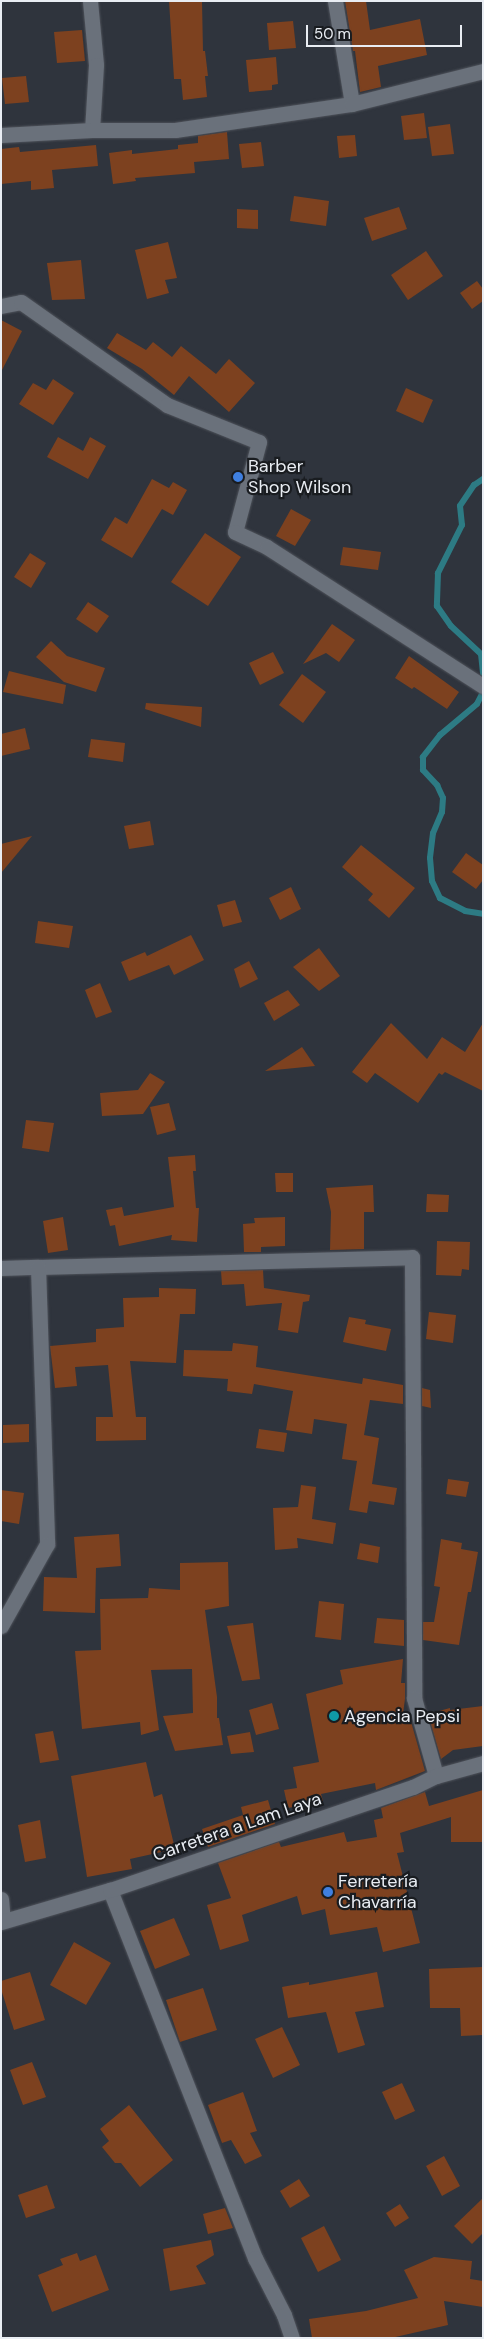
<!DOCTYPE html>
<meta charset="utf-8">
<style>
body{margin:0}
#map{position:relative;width:484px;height:2339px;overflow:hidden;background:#2f343d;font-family:"DM Sans",sans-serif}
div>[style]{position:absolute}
.stream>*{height:6px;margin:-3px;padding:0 3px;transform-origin:3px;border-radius:3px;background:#2d7b84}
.building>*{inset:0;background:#7d411f}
.roads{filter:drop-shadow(0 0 1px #4e525a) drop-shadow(0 0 1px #4e525a)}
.street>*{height:15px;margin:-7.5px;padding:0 7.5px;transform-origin:7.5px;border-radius:7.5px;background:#6a717b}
.secondary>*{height:15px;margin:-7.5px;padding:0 7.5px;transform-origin:7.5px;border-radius:7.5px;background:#6a717b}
.dots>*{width:14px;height:14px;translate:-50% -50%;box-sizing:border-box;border:2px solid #191c20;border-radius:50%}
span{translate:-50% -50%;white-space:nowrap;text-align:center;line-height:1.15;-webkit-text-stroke:4.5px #191c20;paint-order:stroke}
.poi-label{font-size:18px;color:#e9edf3}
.left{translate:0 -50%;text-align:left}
.street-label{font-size:18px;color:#e9edf3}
.frame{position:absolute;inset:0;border:2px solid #e9edf3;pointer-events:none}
.scale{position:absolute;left:306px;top:25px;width:156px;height:22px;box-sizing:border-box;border:2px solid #e9edf3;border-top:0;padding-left:6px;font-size:15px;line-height:18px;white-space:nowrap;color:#e9edf3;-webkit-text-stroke:4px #191c20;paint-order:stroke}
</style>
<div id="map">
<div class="stream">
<i style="left:483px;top:479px;width:11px;rotate:146deg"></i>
<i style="left:474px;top:485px;width:25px;rotate:124deg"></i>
<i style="left:460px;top:506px;width:19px;rotate:84deg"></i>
<i style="left:462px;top:525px;width:54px;rotate:116.6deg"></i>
<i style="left:438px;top:573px;width:33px;rotate:92deg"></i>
<i style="left:437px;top:606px;width:24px;rotate:55deg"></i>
<i style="left:451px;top:626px;width:41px;rotate:43deg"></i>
<i style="left:481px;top:654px;width:19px;rotate:84deg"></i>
<i style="left:483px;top:692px;width:13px;rotate:117deg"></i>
<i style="left:477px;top:704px;width:48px;rotate:140deg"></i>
<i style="left:440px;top:735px;width:28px;rotate:128deg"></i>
<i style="left:423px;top:757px;width:13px;rotate:90deg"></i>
<i style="left:423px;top:770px;width:21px;rotate:47deg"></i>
<i style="left:437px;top:785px;width:14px;rotate:65deg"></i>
<i style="left:443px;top:798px;width:14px;rotate:94deg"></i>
<i style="left:442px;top:812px;width:23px;rotate:113deg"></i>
<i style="left:433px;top:833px;width:25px;rotate:97deg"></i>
<i style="left:430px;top:858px;width:23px;rotate:85deg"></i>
<i style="left:432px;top:881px;width:19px;rotate:65deg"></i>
<i style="left:440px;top:898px;width:28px;rotate:27deg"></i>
<i style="left:465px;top:911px;width:18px;rotate:9deg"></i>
</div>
<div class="building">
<i style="clip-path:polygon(169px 1px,202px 1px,203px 51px,205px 51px,208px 76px,205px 76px,207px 97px,183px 100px,181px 79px,174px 79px)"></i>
<i style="clip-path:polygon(345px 1px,366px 1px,370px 30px,420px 19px,427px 55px,378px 66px,381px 87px,360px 92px,355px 51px,353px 51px)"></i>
<i style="clip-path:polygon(293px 21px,296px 48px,269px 50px,267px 23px)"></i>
<i style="clip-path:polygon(82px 30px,85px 61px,57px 63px,54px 32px)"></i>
<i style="clip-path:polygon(276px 57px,278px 84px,272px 85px,272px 90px,249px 92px,246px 60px)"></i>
<i style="clip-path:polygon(26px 76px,29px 102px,5px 104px,2px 78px)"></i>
<i style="clip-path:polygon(424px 113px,427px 138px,404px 140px,401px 116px)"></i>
<i style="clip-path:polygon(450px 124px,454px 154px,432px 156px,428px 127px)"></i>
<i style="clip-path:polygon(227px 132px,229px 159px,194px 162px,195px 173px,135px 178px,136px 181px,113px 184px,109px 153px,132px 150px,132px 154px,178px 149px,178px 145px,198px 143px,198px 136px)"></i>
<i style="clip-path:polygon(355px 135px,357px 156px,339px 158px,337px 136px)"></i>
<i style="clip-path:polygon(261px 142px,264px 166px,242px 168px,239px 144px)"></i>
<i style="clip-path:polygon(96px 145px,98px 166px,52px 170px,54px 188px,31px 190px,31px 181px,1px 184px,1px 149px,19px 147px,20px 152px)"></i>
<i style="clip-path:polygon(294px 196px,329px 201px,326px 226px,290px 221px)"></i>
<i style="clip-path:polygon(399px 207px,407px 229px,372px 241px,364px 218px)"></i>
<i style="clip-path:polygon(237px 209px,258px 210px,258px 229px,237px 228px)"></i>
<i style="clip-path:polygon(168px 242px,177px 278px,165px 280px,169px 293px,147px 299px,135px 250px)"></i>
<i style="clip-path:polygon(426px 251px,443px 276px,408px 300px,391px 275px)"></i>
<i style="clip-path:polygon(81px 260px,85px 299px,52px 300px,47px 263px)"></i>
<i style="clip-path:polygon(477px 281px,483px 289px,483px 301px,472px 309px,460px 293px)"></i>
<i style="clip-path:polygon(1px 320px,22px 331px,1px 372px)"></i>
<i style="clip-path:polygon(117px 333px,146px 350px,153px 342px,172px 357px,181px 346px,216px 374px,229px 359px,255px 383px,229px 412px,189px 376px,174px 395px,142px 369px,107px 348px)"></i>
<i style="clip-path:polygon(53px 379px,74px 393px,53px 425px,19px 404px,33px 383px,46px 390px)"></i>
<i style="clip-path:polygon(406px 388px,433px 400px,423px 423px,396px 411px)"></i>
<i style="clip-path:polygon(58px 437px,83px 451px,90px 437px,106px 446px,88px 479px,47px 457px)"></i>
<i style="clip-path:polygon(152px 479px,169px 488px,173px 482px,187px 490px,173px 515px,162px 509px,132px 558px,101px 540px,115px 517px,127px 524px)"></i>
<i style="clip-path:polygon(291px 509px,311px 520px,295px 546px,276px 536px)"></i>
<i style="clip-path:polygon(205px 533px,241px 557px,208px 606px,171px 582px)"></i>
<i style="clip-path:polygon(343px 547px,381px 552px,378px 570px,340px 565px)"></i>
<i style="clip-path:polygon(30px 553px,46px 563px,31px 588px,14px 577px)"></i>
<i style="clip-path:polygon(88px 602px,109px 616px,97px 633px,76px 619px)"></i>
<i style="clip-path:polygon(332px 624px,355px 640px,339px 662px,326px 653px,303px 664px)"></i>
<i style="clip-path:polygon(51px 641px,67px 656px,105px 668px,96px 692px,64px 682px,36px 657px)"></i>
<i style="clip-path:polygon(273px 652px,284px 673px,260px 685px,249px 663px)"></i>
<i style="clip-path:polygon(409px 656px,459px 692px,447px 709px,414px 687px,412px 689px,395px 678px)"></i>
<i style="clip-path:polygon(9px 671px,66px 685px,63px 704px,3px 692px)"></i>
<i style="clip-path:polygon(302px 674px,326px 692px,303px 723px,279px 705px)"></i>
<i style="clip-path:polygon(146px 703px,202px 707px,201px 727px,145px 709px)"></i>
<i style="clip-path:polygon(25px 728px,30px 749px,1px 756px,1px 734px)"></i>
<i style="clip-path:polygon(91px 739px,125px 743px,123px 762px,88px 757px)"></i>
<i style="clip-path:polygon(150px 821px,154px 845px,129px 849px,124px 826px)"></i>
<i style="clip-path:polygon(32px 836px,1px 873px,1px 844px)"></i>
<i style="clip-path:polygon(361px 845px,415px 888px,389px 918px,368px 900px,373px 894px,342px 867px)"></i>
<i style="clip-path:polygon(466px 853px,483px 865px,483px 880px,476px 889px,452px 872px)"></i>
<i style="clip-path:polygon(291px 887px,301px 909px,280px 920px,269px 898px)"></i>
<i style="clip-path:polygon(235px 900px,242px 922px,223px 927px,217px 905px)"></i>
<i style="clip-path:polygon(38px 921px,73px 926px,69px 948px,35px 943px)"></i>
<i style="clip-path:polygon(191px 935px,204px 960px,174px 975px,169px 965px,129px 981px,121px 962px,145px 952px,147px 956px)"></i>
<i style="clip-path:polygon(319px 948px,340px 976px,319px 991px,293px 967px)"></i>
<i style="clip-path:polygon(249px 961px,258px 979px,240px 988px,234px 969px)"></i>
<i style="clip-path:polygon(100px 983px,112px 1012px,96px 1018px,85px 990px)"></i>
<i style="clip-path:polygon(288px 990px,300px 1005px,274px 1021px,264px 1003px)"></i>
<i style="clip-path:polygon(391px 1023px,427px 1059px,442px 1037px,465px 1052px,483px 1023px,483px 1091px,445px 1072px,442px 1075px,439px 1073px,418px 1103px,375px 1073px,367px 1083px,352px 1072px)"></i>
<i style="clip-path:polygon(302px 1047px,315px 1066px,265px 1071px)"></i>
<i style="clip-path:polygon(150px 1073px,165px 1082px,143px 1114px,102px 1116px,100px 1093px,138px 1090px)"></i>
<i style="clip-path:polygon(169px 1103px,176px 1130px,157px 1135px,150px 1107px)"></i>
<i style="clip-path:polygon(26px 1120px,54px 1123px,49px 1152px,22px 1148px)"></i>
<i style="clip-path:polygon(195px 1155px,196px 1171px,193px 1171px,196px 1208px,199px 1208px,197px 1242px,171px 1240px,172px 1235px,119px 1246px,115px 1225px,110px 1226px,106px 1210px,122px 1207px,124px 1216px,174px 1207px,168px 1157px)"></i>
<i style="clip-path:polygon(275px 1173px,293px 1173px,293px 1192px,276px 1192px)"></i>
<i style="clip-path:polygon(373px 1185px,374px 1212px,364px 1212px,364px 1249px,330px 1250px,331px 1212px,326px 1188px)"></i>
<i style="clip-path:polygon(427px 1194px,449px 1195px,448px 1212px,426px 1212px)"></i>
<i style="clip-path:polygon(63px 1217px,68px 1250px,48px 1253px,43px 1221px)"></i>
<i style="clip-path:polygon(285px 1217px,285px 1246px,261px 1247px,261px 1252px,244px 1252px,243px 1224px,255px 1223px,254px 1218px)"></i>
<i style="clip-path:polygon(437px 1241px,470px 1242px,469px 1270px,462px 1269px,461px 1276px,436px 1275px)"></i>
<i style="clip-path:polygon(263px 1270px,264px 1288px,310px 1295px,309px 1301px,303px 1302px,298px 1333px,278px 1330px,282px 1303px,246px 1306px,244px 1284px,222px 1285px,221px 1271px)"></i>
<i style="clip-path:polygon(159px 1288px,196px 1289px,195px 1314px,180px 1314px,176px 1363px,130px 1361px,136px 1417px,146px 1417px,146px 1440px,96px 1441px,96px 1417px,113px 1417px,108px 1365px,75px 1367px,77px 1386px,55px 1388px,50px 1346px,96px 1342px,96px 1329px,124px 1327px,123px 1298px,159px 1297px)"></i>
<i style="clip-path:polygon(429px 1312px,456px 1315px,453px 1343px,426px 1339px)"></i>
<i style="clip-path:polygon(349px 1317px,366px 1320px,365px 1324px,391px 1329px,386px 1351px,343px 1342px)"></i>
<i style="clip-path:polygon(233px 1343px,258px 1346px,256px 1367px,362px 1384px,363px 1378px,403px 1385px,403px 1404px,370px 1400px,364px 1435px,379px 1438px,372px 1484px,397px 1488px,394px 1505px,369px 1501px,367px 1513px,349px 1510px,357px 1461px,342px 1459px,347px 1424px,314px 1419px,312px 1434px,286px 1430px,293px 1391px,254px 1384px,252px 1394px,227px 1391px,228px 1379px,183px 1376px,184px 1350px,232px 1351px)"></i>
<i style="clip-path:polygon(422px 1388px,430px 1390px,431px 1408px,422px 1406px)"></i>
<i style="clip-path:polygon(29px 1424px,29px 1442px,3px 1443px,3px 1425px)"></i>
<i style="clip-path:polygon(259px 1429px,287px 1433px,284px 1452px,256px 1448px)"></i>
<i style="clip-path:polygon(448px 1479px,469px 1482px,466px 1497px,446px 1494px)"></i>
<i style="clip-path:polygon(301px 1485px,316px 1487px,312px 1519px,336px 1523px,333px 1544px,297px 1538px,298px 1548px,275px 1550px,273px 1508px,298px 1507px)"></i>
<i style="clip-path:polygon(1px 1490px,24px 1493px,19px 1524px,1px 1521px)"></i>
<i style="clip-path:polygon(119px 1534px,121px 1566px,96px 1568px,95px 1613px,43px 1611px,44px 1577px,77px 1578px,74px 1537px)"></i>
<i style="clip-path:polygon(441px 1539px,462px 1543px,461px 1549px,478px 1552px,471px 1592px,468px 1592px,459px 1645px,423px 1640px,423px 1622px,434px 1622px,440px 1587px,434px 1586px)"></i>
<i style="clip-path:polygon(360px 1543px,380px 1547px,378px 1563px,357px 1559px)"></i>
<i style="clip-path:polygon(228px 1562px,229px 1606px,205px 1610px,217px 1697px,217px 1718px,219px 1718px,223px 1745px,175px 1751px,163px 1716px,193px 1713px,192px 1669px,151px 1670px,159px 1730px,141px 1735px,140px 1722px,82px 1729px,75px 1651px,101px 1650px,100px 1599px,148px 1598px,149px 1588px,180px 1590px,180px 1563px)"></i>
<i style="clip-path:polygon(319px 1601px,344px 1604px,341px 1640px,315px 1637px)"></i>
<i style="clip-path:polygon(377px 1618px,404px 1620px,404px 1646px,374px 1643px)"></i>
<i style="clip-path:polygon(253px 1623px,260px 1679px,242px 1681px,227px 1626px)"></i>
<i style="clip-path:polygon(403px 1659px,401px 1683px,405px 1683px,405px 1699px,402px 1721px,410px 1718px,425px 1771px,376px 1790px,375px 1783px,321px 1794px,323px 1801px,288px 1808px,284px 1790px,297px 1788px,293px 1767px,319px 1762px,306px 1694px,343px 1684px,340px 1670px)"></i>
<i style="clip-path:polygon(272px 1703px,279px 1729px,256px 1735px,249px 1710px)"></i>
<i style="clip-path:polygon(483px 1706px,483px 1746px,453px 1750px,441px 1759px,428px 1714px,450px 1708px,450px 1710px)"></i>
<i style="clip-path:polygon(53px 1731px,59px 1760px,40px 1763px,35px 1734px)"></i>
<i style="clip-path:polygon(250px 1732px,254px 1752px,231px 1754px,227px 1736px)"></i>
<i style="clip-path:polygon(146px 1762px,154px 1797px,162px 1794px,175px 1849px,130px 1859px,132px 1869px,87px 1877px,71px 1776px)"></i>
<i style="clip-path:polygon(483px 1790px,483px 1842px,451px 1842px,451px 1817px,400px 1833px,404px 1852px,397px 1853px,420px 1943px,383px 1952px,377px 1927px,330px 1935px,325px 1909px,302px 1915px,297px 1896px,242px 1915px,249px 1941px,220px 1950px,207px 1905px,231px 1898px,218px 1863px,279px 1842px,281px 1847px,344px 1832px,347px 1842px,377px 1837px,374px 1820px,383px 1818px,381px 1808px,425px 1792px,429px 1806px)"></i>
<i style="clip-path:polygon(268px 1800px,275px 1824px,208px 1847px,202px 1829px,243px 1815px,241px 1807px)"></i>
<i style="clip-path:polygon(40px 1820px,46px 1858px,25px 1862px,18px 1825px)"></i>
<i style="clip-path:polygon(174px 1918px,190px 1955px,155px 1969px,140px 1931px)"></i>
<i style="clip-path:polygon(74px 1942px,111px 1963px,86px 2005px,50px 1985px)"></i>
<i style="clip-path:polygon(483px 1967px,483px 2035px,461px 2036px,460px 2008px,430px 2008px,429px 1969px)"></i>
<i style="clip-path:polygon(30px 1972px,45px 2020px,14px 2030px,1px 1989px,1px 1981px)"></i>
<i style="clip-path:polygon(377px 1972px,384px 2007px,355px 2012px,365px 2045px,338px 2053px,326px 2012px,288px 2018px,282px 1987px,309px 1982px,309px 1985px)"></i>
<i style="clip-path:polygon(203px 1988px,217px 2030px,180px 2042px,166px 2000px)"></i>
<i style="clip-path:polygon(282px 2027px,300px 2065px,273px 2078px,255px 2039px)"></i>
<i style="clip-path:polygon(32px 2062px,46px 2097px,23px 2105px,10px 2070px)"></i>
<i style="clip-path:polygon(402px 2083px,415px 2111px,395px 2120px,382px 2092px)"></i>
<i style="clip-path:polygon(243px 2092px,257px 2131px,250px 2133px,262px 2156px,245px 2164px,231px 2140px,222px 2143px,208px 2105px)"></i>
<i style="clip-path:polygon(129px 2105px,173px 2160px,140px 2187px,121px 2163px,115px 2163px,102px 2147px,109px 2141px,100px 2129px)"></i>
<i style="clip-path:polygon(444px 2156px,460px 2186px,442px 2196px,426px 2166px)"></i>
<i style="clip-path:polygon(299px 2179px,310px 2196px,290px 2208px,280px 2191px)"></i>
<i style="clip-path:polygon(47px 2185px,55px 2208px,26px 2218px,18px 2195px)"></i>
<i style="clip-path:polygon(483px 2198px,483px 2233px,472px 2244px,454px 2226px)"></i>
<i style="clip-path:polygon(400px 2204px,409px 2218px,395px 2227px,386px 2213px)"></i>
<i style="clip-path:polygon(225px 2208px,233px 2228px,208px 2234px,203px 2214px)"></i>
<i style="clip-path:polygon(324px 2226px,341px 2260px,318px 2272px,301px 2238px)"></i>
<i style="clip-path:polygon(211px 2240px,214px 2255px,196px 2266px,206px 2284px,170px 2291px,163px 2249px)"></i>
<i style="clip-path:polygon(77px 2253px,80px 2261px,96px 2255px,109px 2290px,52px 2312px,38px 2275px,63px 2265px,60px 2259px)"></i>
<i style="clip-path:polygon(434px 2257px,472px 2261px,470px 2279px,483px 2281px,483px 2307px,444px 2301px,448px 2325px,391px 2338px,312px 2338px,309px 2319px,366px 2311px,418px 2298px,404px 2270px)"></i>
</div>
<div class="roads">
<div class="street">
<i style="left:90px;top:1px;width:64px;rotate:84.6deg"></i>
<i style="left:96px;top:65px;width:65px;rotate:93.5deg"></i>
<i style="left:335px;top:1px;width:104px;rotate:80.6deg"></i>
<i style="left:1px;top:135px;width:91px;rotate:-3.1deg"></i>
<i style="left:92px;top:130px;width:83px"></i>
<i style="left:175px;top:130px;width:179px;rotate:-8.4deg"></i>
<i style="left:352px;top:104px;width:135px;rotate:-14.1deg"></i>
<i style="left:1px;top:306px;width:20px;rotate:-11deg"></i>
<i style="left:21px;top:302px;width:179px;rotate:35.2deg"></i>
<i style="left:167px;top:405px;width:99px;rotate:21.9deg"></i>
<i style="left:259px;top:442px;width:93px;rotate:104.9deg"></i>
<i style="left:235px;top:532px;width:35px;rotate:25deg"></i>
<i style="left:267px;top:547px;width:257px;rotate:32.8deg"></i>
<i style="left:38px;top:1267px;width:374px;rotate:-1.5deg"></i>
<i style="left:412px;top:1257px;width:441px;rotate:89.7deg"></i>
<i style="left:414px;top:1698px;width:81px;rotate:74.2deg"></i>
<i style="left:1px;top:1268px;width:37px;rotate:-2deg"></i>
<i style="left:38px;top:1267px;width:277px;rotate:88.1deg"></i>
<i style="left:47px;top:1544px;width:94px;rotate:119.3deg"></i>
<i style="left:110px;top:1890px;width:396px;rotate:68.5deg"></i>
<i style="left:255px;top:2258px;width:64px;rotate:63deg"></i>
<i style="left:284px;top:2315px;width:24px;rotate:71deg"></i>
<i style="left:1px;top:1899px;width:22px;rotate:85deg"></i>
</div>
<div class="secondary">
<i style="left:1px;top:1922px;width:114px;rotate:-16.4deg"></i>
<i style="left:110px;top:1890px;width:320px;rotate:-18.8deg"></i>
<i style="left:413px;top:1787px;width:25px;rotate:-26deg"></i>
<i style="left:436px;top:1776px;width:49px;rotate:-15.5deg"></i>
</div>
</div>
<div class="dots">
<i style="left:238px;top:477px;background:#3f7fe0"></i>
<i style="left:334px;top:1716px;background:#0f9aa8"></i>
<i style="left:328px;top:1892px;background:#3f7fe0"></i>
</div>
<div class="poi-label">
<span class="left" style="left:248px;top:477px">Barber<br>Shop Wilson</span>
<span class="left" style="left:344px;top:1716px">Agencia Pepsi</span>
<span class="left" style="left:338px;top:1892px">Ferretería<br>Chavarría</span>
</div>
<div class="street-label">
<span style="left:237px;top:1827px;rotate:-19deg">Carretera a Lam Laya</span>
</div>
<div class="frame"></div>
<div class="scale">50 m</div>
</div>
